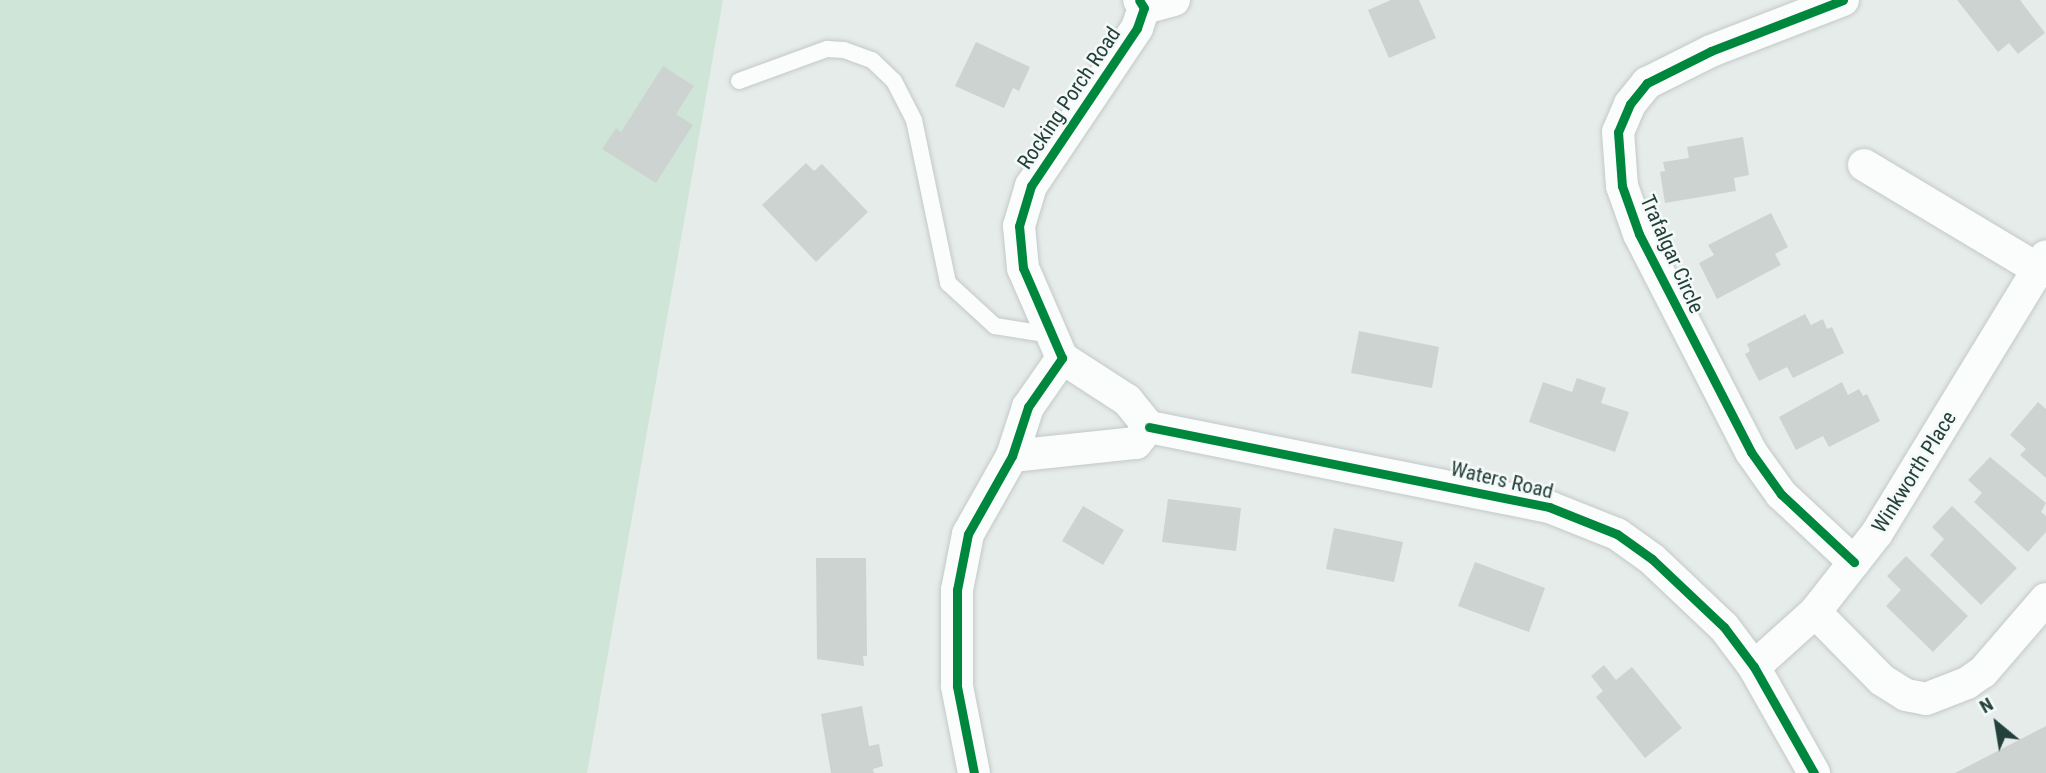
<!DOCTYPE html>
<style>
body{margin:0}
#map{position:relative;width:2046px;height:773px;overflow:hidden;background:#e6ecea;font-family:"Roboto Condensed",sans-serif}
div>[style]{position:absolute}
.green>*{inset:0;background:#cfe5d8}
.building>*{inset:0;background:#cdd3d1}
.roads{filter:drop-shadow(0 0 2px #c3c9c7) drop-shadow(0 0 2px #c3c9c7)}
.service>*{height:16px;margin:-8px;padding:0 8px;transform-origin:8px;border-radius:8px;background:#fbfcfc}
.minor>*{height:32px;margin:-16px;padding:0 16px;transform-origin:16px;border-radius:16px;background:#fbfcfc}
.cycleway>*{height:9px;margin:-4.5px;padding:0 4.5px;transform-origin:4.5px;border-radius:4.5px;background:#00873e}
span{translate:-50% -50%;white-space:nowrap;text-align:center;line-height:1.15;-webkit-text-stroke:5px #f5faf8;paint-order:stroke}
.street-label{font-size:21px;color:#23403b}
.north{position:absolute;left:1962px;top:689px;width:70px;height:70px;-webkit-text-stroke:5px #f5faf8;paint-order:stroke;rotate:330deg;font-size:19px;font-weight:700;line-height:28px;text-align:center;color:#23403b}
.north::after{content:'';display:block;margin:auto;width:24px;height:32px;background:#23403b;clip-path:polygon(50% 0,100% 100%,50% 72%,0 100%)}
</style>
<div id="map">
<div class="green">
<i style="clip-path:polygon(0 0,723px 0,587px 773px,0 773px)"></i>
</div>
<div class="building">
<i style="clip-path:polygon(1391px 0,1419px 0,1436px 38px,1389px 58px,1368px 10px)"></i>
<i style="clip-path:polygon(1957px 0,2020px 0,2045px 33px,2018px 54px,2009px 43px,1998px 52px)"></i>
<i style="clip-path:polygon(976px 42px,1030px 67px,1019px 91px,1013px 88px,1004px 108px,955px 86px)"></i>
<i style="clip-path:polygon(663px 66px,694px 86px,676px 114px,693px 125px,656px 183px,602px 149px,616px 128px,621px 132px)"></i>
<i style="clip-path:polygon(1743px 137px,1749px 175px,1734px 178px,1736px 191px,1665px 203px,1660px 172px,1665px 171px,1663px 162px,1689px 158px,1687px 147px)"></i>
<i style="clip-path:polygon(806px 163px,814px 171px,822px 164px,868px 212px,816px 262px,762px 205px)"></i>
<i style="clip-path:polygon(1771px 213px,1788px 247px,1775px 254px,1781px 265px,1717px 299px,1699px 263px,1714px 255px,1708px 245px)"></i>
<i style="clip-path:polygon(1805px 314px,1811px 325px,1823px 319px,1827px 329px,1832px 327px,1844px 353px,1793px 378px,1787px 367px,1759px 381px,1745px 354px,1750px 351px,1747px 344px)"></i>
<i style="clip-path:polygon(1359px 331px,1439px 347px,1432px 388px,1351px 373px)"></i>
<i style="clip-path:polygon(1577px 378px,1606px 388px,1601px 403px,1629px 412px,1615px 452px,1529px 422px,1543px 382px,1572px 392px)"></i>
<i style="clip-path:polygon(1842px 382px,1848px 395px,1859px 389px,1863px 396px,1867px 394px,1880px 421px,1829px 447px,1823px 436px,1796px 450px,1779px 417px)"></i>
<i style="clip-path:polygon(2038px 402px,2046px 409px,2046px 478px,2020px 455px,2026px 449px,2010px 435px)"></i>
<i style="clip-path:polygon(1990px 457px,2046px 503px,2041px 512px,2046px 516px,2046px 532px,2028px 552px,1974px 502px,1982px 493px,1968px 480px)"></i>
<i style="clip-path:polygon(1168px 499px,1241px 508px,1236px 551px,1162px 542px)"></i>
<i style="clip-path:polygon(1083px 506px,1124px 530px,1103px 565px,1062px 541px)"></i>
<i style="clip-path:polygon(1952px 506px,2017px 568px,1981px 605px,1930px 555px,1944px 539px,1932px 527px)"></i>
<i style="clip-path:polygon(1334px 528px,1403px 542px,1394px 582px,1326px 569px)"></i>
<i style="clip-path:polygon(1906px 556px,1968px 616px,1933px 652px,1886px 606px,1901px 590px,1887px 576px)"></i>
<i style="clip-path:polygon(816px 558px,866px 558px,867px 656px,863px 656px,864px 666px,817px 659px)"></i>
<i style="clip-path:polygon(1475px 562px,1545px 588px,1529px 632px,1458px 606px)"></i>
<i style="clip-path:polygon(1604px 665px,1616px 680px,1632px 667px,1682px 728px,1645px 758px,1596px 697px,1603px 691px,1591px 676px)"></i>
<i style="clip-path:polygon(862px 706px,869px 746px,879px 744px,883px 766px,873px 769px,874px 773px,831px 773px,821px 714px)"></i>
<i style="clip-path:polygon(2046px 726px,2046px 773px,1955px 773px)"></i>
</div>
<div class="roads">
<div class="service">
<i style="left:739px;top:81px;width:94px;rotate:-20deg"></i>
<i style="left:827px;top:49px;width:17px;rotate:3deg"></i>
<i style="left:844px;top:50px;width:30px;rotate:20deg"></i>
<i style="left:872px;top:60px;width:30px;rotate:44deg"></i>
<i style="left:894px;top:81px;width:44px;rotate:62.9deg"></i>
<i style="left:914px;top:120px;width:167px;rotate:78.2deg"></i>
<i style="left:948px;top:283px;width:64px;rotate:42.5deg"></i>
<i style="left:995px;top:326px;width:57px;rotate:9.1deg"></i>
</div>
<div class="minor">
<i style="left:1843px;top:0;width:142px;rotate:158.9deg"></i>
<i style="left:1711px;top:51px;width:72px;rotate:153.4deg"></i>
<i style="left:1647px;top:83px;width:27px;rotate:129deg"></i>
<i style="left:1630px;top:104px;width:30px;rotate:113deg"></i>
<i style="left:1618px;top:132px;width:54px;rotate:85.8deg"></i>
<i style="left:1622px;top:186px;width:51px;rotate:70.5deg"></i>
<i style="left:1639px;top:234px;width:245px;rotate:62.8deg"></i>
<i style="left:1751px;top:452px;width:52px;rotate:54.5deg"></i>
<i style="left:1781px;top:494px;width:100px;rotate:43deg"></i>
<i style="left:1144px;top:8px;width:31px;rotate:-15deg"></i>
<i style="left:1864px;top:165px;width:203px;rotate:30.9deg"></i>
<i style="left:1062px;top:358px;width:98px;rotate:-113.4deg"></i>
<i style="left:1023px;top:268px;width:42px;rotate:-95.4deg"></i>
<i style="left:1019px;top:226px;width:42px;rotate:-73.3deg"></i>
<i style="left:1031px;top:186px;width:190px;rotate:-56.1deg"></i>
<i style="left:1137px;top:28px;width:21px;rotate:-71deg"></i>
<i style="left:1144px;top:8px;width:9px;rotate:-122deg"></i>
<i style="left:1149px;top:427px;width:408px;rotate:11.3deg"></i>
<i style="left:1549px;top:507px;width:73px;rotate:21.7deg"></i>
<i style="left:1617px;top:534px;width:43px;rotate:35.5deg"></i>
<i style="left:1652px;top:559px;width:99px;rotate:43.4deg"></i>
<i style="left:1724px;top:627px;width:50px;rotate:53.1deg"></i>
<i style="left:1754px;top:667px;width:122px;rotate:60.5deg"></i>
<i style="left:1012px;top:456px;width:125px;rotate:-6deg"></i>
<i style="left:1136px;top:443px;width:21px;rotate:-51deg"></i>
<i style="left:1149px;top:427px;width:35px;rotate:-129deg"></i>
<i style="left:1127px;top:400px;width:77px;rotate:-147.1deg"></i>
<i style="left:1815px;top:612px;width:95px;rotate:45.4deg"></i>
<i style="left:1882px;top:680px;width:28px;rotate:32deg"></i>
<i style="left:1906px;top:695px;width:20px;rotate:11deg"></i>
<i style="left:1926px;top:699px;width:44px;rotate:-21.3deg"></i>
<i style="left:1967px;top:683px;width:19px;rotate:-35deg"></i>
<i style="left:1983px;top:672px;width:96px;rotate:-49.2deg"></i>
<i style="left:1754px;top:667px;width:82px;rotate:-42deg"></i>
<i style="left:1815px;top:612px;width:100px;rotate:-51.9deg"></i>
<i style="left:1877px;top:533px;width:324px;rotate:-58.6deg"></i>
<i style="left:974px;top:773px;width:89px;rotate:-101.1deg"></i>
<i style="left:957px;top:686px;width:96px;rotate:-90deg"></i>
<i style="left:957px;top:590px;width:57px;rotate:-78.9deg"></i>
<i style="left:968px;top:534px;width:90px;rotate:-60.6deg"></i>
<i style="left:1012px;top:456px;width:52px;rotate:-71.9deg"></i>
<i style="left:1028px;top:407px;width:60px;rotate:-55.2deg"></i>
</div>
</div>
<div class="cycleway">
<i style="left:1843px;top:0;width:142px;rotate:158.9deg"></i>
<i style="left:1711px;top:51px;width:72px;rotate:153.4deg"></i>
<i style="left:1647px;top:83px;width:27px;rotate:129deg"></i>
<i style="left:1630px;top:104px;width:30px;rotate:113deg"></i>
<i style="left:1618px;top:132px;width:54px;rotate:85.8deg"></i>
<i style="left:1622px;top:186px;width:51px;rotate:70.5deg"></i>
<i style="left:1639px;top:234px;width:245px;rotate:62.8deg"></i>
<i style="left:1751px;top:452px;width:52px;rotate:54.5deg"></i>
<i style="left:1781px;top:494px;width:100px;rotate:43deg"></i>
<i style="left:1149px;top:427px;width:408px;rotate:11.3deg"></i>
<i style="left:1549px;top:507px;width:73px;rotate:21.7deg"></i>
<i style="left:1617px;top:534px;width:43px;rotate:35.5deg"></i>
<i style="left:1652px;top:559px;width:99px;rotate:43.4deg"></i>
<i style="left:1724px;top:627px;width:50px;rotate:53.1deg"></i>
<i style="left:1754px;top:667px;width:122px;rotate:60.5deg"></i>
<i style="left:974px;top:773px;width:89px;rotate:-101.1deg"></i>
<i style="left:957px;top:686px;width:96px;rotate:-90deg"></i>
<i style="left:957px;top:590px;width:57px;rotate:-78.9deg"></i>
<i style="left:968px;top:534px;width:90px;rotate:-60.6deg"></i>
<i style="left:1012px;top:456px;width:52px;rotate:-71.9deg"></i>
<i style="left:1028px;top:407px;width:60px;rotate:-55.2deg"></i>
<i style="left:1062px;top:358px;width:98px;rotate:-113.4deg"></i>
<i style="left:1023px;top:268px;width:42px;rotate:-95.4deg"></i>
<i style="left:1019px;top:226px;width:42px;rotate:-73.3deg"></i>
<i style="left:1031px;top:186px;width:190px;rotate:-56.1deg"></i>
<i style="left:1137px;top:28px;width:21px;rotate:-71deg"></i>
<i style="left:1144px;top:8px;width:9px;rotate:-122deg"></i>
</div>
<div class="street-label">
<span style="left:1069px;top:98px;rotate:-56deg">Rocking Porch Road</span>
<span style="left:1672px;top:254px;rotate:66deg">Trafalgar Circle</span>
<span style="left:1914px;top:472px;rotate:-58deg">Winkworth Place</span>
<span style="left:1502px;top:480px;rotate:13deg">Waters Road</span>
</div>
<div class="north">N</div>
</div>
